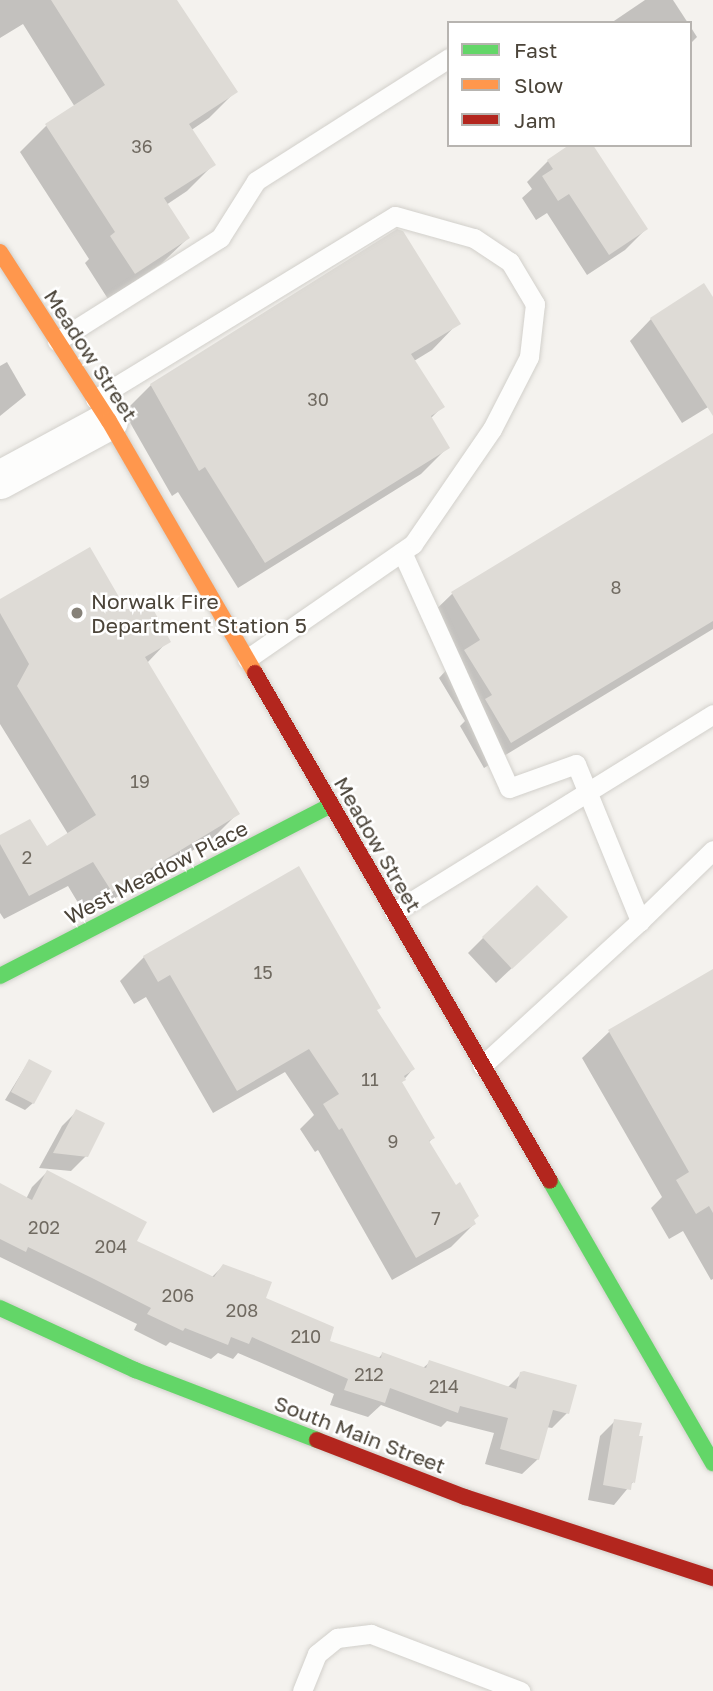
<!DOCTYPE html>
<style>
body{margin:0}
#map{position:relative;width:713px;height:1691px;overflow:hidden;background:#f4f2ee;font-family:"Golos Text",sans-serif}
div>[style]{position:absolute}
.shadow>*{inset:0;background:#0003}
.building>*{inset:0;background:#dedbd6}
.roads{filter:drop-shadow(0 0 2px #d2d0cb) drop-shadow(0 0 2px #d2d0cb)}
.lane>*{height:19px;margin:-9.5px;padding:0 9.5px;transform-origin:9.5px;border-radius:9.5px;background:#fdfdfc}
.street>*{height:38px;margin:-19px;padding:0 19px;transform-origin:19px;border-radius:19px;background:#fdfdfc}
.fast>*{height:16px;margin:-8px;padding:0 8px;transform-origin:8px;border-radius:8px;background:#63d668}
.slow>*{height:16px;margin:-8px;padding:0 8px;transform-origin:8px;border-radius:8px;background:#ff974d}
.jam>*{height:16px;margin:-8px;padding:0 8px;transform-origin:8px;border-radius:8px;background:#b3261e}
.dots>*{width:19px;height:19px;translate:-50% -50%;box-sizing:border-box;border:4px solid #fff;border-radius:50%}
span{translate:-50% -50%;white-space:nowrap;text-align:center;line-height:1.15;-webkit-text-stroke:5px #fff;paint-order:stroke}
.number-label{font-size:18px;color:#706a61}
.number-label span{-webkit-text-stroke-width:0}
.street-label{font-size:21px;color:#4b4439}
.poi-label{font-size:21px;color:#4b4439}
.left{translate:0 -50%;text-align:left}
.legend{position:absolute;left:447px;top:21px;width:245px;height:126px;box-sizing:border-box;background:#fff;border:2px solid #b7b4b0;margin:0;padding:9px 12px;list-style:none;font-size:21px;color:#4b4439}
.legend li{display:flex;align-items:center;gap:14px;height:35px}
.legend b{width:35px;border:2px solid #b7b4b0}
</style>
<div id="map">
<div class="shadow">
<i style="clip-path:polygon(0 0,175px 0,235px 92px,209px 118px,190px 131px,213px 165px,187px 191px,166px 205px,188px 238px,161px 264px,108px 299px,85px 263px,89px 259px,20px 152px,46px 126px,75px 107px,23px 24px,0 38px)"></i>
<i style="clip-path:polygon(645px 0,673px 0,688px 23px,611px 23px)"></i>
<i style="clip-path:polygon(690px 26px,697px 37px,690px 44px)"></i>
<i style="clip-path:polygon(572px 145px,646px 229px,625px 250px,587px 275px,547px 213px,536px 220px,522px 198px,532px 189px,527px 182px,548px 161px)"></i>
<i style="clip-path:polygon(713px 301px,713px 404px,682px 423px,630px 341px,651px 319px)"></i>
<i style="clip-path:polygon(458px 323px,432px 350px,414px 361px,442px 407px,430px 419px,448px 447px,421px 474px,238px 588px,178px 492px,172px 496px,124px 412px,151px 385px)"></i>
<i style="clip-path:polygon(7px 362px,26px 395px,0 416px,0 366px)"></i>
<i style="clip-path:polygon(708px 438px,713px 447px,713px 629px,484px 768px,460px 726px,465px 721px,439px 678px,452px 664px,425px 620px,452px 594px)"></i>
<i style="clip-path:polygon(0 601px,125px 611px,168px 641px,147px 663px,237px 814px,213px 838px,86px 916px,68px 886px,4px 919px,0 913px,0 836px,46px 848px,68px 834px,0 724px)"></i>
<i style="clip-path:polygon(298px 868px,376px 1011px,413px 1069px,401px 1083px,433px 1138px,428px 1143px,474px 1224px,451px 1247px,392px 1280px,318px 1150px,315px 1152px,300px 1129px,314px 1115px,285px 1072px,213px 1113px,146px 997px,134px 1004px,120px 981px,144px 957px)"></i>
<i style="clip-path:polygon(550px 932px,496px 983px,468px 953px,483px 938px)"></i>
<i style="clip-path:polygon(713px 971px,713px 1279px,711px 1280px,683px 1231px,669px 1239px,651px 1208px,662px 1197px,582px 1058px,609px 1032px)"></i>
<i style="clip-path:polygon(29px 1061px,33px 1103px,25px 1110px,5px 1100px)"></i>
<i style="clip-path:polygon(77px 1111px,86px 1156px,71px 1171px,39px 1168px,62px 1126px)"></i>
<i style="clip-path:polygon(47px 1172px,135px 1241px,211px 1278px,223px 1266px,264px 1299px,327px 1342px,378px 1359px,382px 1354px,423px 1368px,430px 1362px,507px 1388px,521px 1374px,567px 1413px,552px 1428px,546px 1427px,538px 1459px,522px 1474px,485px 1464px,494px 1433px,447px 1421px,441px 1427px,381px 1405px,368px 1417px,330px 1405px,334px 1394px,238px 1353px,233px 1359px,218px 1353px,211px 1359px,170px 1342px,166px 1346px,134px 1330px,137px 1324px,0 1257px,0 1185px,26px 1199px,32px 1187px)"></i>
<i style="clip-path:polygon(615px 1421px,633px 1482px,614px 1505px,588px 1500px,600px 1436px)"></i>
</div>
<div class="building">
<i style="clip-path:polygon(51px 0,177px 0,238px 92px,189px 124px,216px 165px,164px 198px,190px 238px,135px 274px,110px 236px,115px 232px,45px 124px,105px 85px)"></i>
<i style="clip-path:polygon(569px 145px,593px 145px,648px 229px,609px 255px,569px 194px,558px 201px,542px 176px,553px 169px,547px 160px)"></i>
<i style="clip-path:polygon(397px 229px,403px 231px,461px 324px,411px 354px,445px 407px,431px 416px,450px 448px,265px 563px,205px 467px,199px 471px,150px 384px)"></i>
<i style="clip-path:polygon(704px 283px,713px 297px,713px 416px,650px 318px)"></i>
<i style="clip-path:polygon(713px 433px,713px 621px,511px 743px,485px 699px,492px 695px,464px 650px,480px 640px,451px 592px)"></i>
<i style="clip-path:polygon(90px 547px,126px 609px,153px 609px,171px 642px,145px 657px,240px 814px,112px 892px,93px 862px,29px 896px,0 844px,0 835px,30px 819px,47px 846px,96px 815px,17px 686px,29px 664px,0 613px,0 599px)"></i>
<i style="clip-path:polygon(299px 866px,381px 1008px,377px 1010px,415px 1069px,404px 1076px,406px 1080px,402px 1082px,435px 1138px,429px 1141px,456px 1185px,460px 1182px,479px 1216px,474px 1220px,476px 1224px,416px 1258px,342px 1128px,339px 1130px,323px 1104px,339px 1094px,309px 1049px,237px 1091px,170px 975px,158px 982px,143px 956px)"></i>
<i style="clip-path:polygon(537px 885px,568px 917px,512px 969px,482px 937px)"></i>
<i style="clip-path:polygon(713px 969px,713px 1213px,709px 1206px,696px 1214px,676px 1180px,689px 1172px,608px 1030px)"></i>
<i style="clip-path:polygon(29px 1059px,52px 1071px,34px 1104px,11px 1092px)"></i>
<i style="clip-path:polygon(76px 1109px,105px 1123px,88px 1157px,53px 1153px)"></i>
<i style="clip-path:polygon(47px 1170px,147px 1222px,137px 1241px,214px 1277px,223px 1264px,272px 1282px,266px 1298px,334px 1327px,330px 1341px,381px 1358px,382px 1352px,426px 1368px,429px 1360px,516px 1389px,520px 1372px,524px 1371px,577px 1385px,569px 1414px,553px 1410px,539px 1460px,500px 1449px,508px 1418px,460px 1406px,458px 1413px,390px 1388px,385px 1403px,344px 1390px,348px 1379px,252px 1337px,249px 1344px,231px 1337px,228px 1345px,185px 1328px,183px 1331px,147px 1314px,151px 1308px,92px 1278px,28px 1247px,26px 1252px,0 1239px,0 1183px,32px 1200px)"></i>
<i style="clip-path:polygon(614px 1419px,642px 1423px,639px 1436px,643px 1436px,635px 1483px,632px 1482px,631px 1490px,603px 1485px)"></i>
</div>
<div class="roads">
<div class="lane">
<i style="left:57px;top:341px;width:193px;rotate:-32.3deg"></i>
<i style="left:220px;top:238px;width:67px;rotate:-57.7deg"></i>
<i style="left:256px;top:181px;width:229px;rotate:-32.5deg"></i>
<i style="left:95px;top:399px;width:351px;rotate:-31.4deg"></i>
<i style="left:395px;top:216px;width:82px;rotate:15.6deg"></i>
<i style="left:474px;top:238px;width:43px;rotate:33.7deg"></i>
<i style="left:510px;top:262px;width:49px;rotate:59.2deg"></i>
<i style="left:535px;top:304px;width:53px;rotate:96.5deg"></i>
<i style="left:529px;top:357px;width:81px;rotate:117.2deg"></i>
<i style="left:492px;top:429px;width:140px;rotate:124.5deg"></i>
<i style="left:413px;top:544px;width:202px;rotate:145.3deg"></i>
<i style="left:402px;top:552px;width:259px;rotate:65.6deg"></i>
<i style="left:509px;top:788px;width:71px;rotate:-19.7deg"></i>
<i style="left:576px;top:764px;width:170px;rotate:67.8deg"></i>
<i style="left:640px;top:921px;width:214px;rotate:137.5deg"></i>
<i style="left:394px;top:912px;width:375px;rotate:-31.8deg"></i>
<i style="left:640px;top:921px;width:102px;rotate:-44.2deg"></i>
<i style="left:302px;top:1691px;width:40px;rotate:-68deg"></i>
<i style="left:317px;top:1654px;width:26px;rotate:-39deg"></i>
<i style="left:337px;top:1638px;width:34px;rotate:-7deg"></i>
<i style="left:371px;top:1634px;width:160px;rotate:20.9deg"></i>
</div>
<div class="street">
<i style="left:0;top:480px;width:124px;rotate:-28.4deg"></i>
</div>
<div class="fast">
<i style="left:0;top:976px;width:373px;rotate:-27.3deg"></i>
<i style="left:550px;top:1181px;width:326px;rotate:60deg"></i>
<i style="left:0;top:1308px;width:149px;rotate:24.7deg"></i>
<i style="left:135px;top:1370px;width:195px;rotate:21deg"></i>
</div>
<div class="slow">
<i style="left:0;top:252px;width:201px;rotate:57.2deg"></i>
<i style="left:109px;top:421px;width:291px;rotate:59.9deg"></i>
</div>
<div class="jam">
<i style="left:255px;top:673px;width:587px;rotate:59.86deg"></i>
<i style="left:317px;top:1440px;width:159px;rotate:21.1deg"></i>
<i style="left:465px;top:1497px;width:261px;rotate:18.1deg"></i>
</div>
</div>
<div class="dots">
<i style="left:77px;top:613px;background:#868178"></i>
</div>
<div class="number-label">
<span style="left:142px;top:146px">36</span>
<span style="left:318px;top:399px">30</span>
<span style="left:616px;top:587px">8</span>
<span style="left:140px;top:781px">19</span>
<span style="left:27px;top:857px">2</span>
<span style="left:263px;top:972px">15</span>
<span style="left:370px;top:1079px">11</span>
<span style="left:393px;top:1141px">9</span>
<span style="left:436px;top:1218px">7</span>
<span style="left:44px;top:1227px">202</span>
<span style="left:111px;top:1246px">204</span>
<span style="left:178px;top:1295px">206</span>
<span style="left:242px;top:1310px">208</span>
<span style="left:306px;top:1336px">210</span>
<span style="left:369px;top:1374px">212</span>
<span style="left:444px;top:1386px">214</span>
</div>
<div class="street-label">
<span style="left:91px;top:355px;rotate:57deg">Meadow Street</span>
<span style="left:378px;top:844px;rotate:60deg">Meadow Street</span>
<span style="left:156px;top:872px;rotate:-27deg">West Meadow Place</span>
<span style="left:360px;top:1434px;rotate:21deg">South Main Street</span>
</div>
<div class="poi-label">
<span class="left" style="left:91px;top:613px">Norwalk Fire<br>Department Station 5</span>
</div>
<ul class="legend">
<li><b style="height:9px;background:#63d668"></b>Fast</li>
<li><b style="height:9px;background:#ff974d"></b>Slow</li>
<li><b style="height:9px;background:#b3261e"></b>Jam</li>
</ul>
</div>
